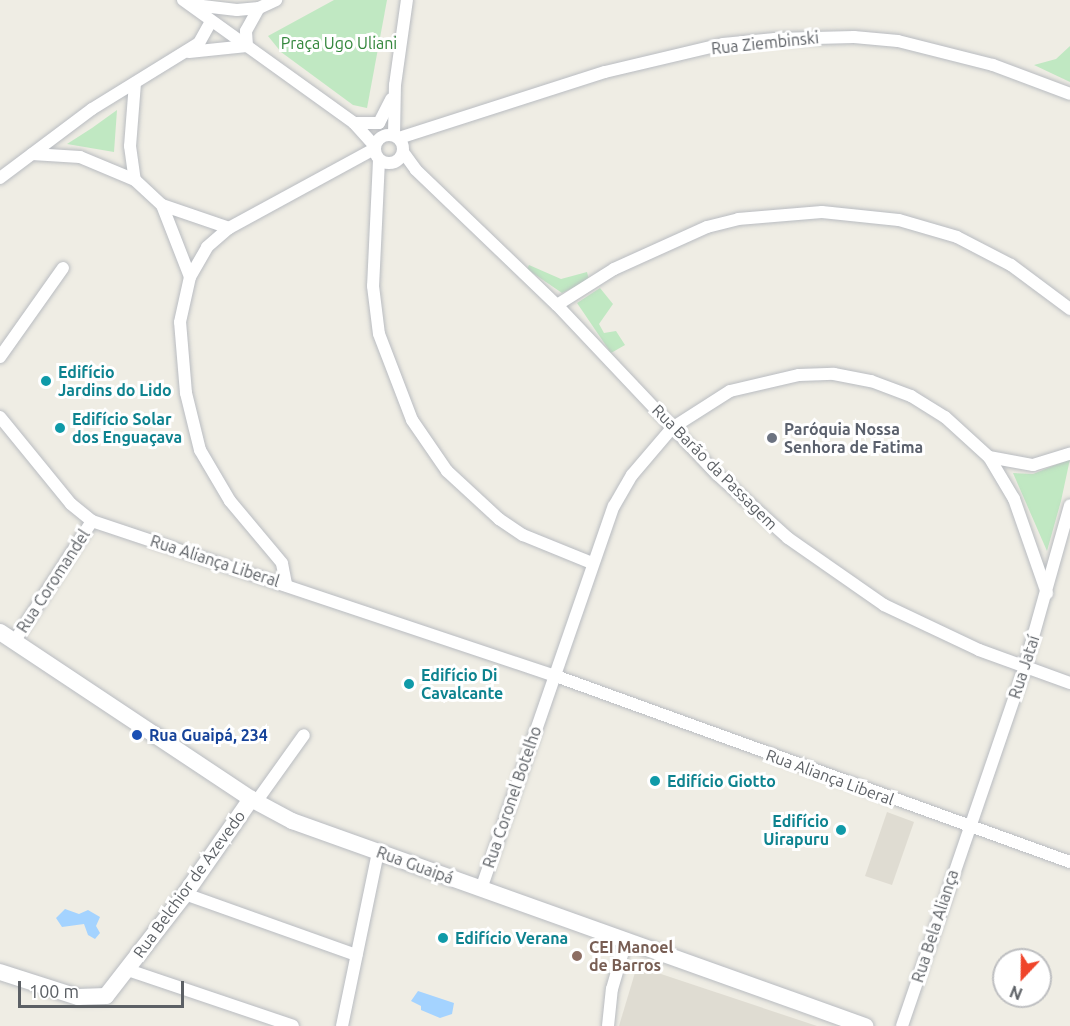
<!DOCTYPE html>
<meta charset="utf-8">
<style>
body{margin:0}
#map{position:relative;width:1070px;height:1026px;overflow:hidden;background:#efede4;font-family:Ubuntu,sans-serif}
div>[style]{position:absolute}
.education>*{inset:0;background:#dfdcd2}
.green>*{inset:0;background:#c0e8c2}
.water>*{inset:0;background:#a4d3ff}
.roads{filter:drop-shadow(0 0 2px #b9bcc1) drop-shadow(0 0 2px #b9bcc1)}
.street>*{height:12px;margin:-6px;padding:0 6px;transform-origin:6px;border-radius:6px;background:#fff}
.street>.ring{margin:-6px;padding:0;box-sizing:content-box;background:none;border:12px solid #fff;border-radius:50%}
.secondary>*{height:16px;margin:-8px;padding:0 8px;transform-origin:8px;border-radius:8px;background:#fff}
.dots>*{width:16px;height:16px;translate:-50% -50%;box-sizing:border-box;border:3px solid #fff;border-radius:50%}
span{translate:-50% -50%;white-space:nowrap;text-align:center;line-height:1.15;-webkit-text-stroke:6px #fff;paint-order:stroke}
.park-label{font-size:16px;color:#32863b}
.street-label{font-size:16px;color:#5c6065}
.culture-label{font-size:16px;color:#0d838f;font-weight:700}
.left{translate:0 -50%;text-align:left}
.right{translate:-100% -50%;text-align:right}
.worship-label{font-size:16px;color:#5b616d;font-weight:700}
.transit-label{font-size:16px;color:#164399;font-weight:700}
.education-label{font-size:16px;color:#785e54;font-weight:700}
.north{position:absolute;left:992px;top:948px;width:60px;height:60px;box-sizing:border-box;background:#fff;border:2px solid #bebfc1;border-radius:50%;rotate:202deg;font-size:16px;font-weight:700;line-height:24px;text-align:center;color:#5c6065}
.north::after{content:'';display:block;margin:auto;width:21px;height:27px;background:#ef442a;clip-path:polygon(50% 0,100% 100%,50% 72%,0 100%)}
.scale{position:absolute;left:18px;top:981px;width:166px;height:27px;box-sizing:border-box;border:3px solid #5c6065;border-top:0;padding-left:8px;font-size:18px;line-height:21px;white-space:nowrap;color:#5c6065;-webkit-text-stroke:4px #fff;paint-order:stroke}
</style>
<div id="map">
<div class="education">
<i style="clip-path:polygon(887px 812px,914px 822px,892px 885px,865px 876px)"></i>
<i style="clip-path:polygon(637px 966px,817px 1026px,619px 1026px)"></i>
</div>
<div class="green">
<i style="clip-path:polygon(334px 0,387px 0,367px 108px,353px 105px,281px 52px,268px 36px)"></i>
<i style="clip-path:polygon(1070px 46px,1070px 82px,1034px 65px,1056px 59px)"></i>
<i style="clip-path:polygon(117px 110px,114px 152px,67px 144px,92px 128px)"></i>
<i style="clip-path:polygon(529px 265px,561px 279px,587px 272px,589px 280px,562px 293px,527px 269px)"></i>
<i style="clip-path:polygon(600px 288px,613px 304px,599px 324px,604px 333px,616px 331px,625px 345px,611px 353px,577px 303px)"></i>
<i style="clip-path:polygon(1070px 459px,1061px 501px,1047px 551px,1013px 473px,1033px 474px)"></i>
</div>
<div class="water">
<i style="clip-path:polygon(65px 909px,79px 914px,88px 910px,100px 917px,96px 926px,100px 933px,95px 939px,88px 935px,84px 924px,62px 927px,56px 918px)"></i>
<i style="clip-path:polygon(418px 991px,454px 1003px,452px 1014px,440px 1018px,421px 1010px,421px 1006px,411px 1001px)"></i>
</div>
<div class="roads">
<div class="street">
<i style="left:183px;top:0;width:211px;rotate:35.7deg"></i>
<i style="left:354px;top:123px;width:30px;rotate:48deg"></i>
<i style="left:194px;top:5px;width:43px;rotate:6.6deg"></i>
<i style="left:237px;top:10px;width:22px;rotate:-5deg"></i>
<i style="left:259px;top:8px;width:19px;rotate:-25deg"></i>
<i style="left:247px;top:46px;width:15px;rotate:-94deg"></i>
<i style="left:246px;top:31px;width:26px;rotate:-61deg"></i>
<i style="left:189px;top:52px;width:58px;rotate:-5.9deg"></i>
<i style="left:135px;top:83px;width:63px;rotate:94.5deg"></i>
<i style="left:130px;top:146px;width:34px;rotate:82deg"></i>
<i style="left:354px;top:123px;width:25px"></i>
<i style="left:379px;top:123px;width:27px;rotate:-63deg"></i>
<i class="ring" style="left:375px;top:135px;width:16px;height:16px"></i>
<i style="left:394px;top:135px;width:50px;rotate:-88.9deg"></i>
<i style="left:395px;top:85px;width:86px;rotate:-82deg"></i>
<i style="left:399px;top:138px;width:216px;rotate:-17.8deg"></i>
<i style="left:605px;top:72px;width:121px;rotate:-13.3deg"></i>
<i style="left:723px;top:44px;width:52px;rotate:-5.5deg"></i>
<i style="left:775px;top:39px;width:79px;rotate:-1.5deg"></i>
<i style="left:854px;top:37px;width:44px;rotate:5.2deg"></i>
<i style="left:898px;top:41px;width:98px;rotate:14.2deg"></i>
<i style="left:993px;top:65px;width:82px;rotate:20.6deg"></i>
<i style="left:403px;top:152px;width:22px;rotate:54deg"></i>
<i style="left:416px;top:170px;width:195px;rotate:43.8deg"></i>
<i style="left:557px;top:305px;width:234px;rotate:46.6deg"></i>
<i style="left:718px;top:475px;width:94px;rotate:42deg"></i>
<i style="left:788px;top:538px;width:117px;rotate:34.9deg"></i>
<i style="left:884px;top:605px;width:105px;rotate:25.3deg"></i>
<i style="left:979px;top:650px;width:97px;rotate:19.9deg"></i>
<i style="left:32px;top:154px;width:48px;rotate:3.6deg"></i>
<i style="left:80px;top:157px;width:60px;rotate:22.7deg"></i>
<i style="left:135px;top:180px;width:37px;rotate:43deg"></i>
<i style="left:162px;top:205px;width:77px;rotate:68.7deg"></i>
<i style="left:379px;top:160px;width:126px;rotate:92.7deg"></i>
<i style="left:373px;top:286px;width:48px;rotate:82.9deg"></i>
<i style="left:379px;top:334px;width:92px;rotate:69deg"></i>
<i style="left:412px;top:420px;width:62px;rotate:55.5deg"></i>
<i style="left:447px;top:471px;width:71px;rotate:42.7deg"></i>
<i style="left:499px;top:519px;width:29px;rotate:34deg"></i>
<i style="left:523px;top:535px;width:74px;rotate:22.1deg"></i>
<i style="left:0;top:178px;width:115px;rotate:-36.9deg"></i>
<i style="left:92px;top:109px;width:126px;rotate:-31.7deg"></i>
<i style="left:199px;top:43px;width:25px;rotate:-61deg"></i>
<i style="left:162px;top:205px;width:71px;rotate:18.9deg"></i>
<i style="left:557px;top:305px;width:67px;rotate:-32.3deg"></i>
<i style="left:614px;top:269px;width:102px;rotate:-24.3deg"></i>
<i style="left:707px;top:227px;width:32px;rotate:-14deg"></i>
<i style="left:738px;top:219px;width:84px;rotate:-4.8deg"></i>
<i style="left:822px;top:212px;width:77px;rotate:5.9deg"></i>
<i style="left:899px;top:220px;width:60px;rotate:16.3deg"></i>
<i style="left:957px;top:237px;width:61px;rotate:27.4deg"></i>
<i style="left:1011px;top:265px;width:74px;rotate:36.7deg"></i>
<i style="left:0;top:357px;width:109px;rotate:-54.7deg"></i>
<i style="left:0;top:417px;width:112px;rotate:50.8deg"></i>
<i style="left:71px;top:504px;width:27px;rotate:39deg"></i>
<i style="left:92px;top:521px;width:486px;rotate:18.5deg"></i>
<i style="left:553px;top:675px;width:550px;rotate:19.89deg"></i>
<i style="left:989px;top:457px;width:45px;rotate:10.3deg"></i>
<i style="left:1033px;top:465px;width:39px;rotate:-17deg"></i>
<i style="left:286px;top:584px;width:21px;rotate:-101deg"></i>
<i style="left:282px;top:563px;width:81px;rotate:-130deg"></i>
<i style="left:230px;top:501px;width:59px;rotate:-120.5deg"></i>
<i style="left:200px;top:450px;width:59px;rotate:-103.8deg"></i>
<i style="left:186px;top:393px;width:71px;rotate:-94.8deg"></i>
<i style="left:180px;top:322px;width:46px;rotate:-77.5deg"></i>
<i style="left:190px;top:277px;width:34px;rotate:-60deg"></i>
<i style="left:207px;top:247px;width:29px;rotate:-41deg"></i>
<i style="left:229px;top:228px;width:165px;rotate:-28.6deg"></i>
<i style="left:14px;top:642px;width:144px;rotate:-57.2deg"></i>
<i style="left:256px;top:802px;width:82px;rotate:-54.4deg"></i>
<i style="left:481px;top:889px;width:405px;rotate:-70.9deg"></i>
<i style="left:614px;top:506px;width:36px;rotate:-60deg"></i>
<i style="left:632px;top:475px;width:62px;rotate:-49.6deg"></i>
<i style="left:672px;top:428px;width:69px;rotate:-32.5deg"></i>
<i style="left:730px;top:391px;width:71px;rotate:-13.1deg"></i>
<i style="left:799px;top:375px;width:35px;rotate:-2deg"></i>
<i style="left:834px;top:374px;width:38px;rotate:11deg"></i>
<i style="left:871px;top:381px;width:43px;rotate:20.6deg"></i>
<i style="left:911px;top:396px;width:40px;rotate:32deg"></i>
<i style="left:945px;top:417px;width:59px;rotate:42.3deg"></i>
<i style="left:989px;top:457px;width:49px;rotate:59.2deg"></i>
<i style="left:1014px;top:499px;width:100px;rotate:70.7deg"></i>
<i style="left:185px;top:894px;width:182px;rotate:19.6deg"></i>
<i style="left:128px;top:970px;width:174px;rotate:18.7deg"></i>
<i style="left:342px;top:1026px;width:178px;rotate:-78.3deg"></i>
<i style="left:608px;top:1026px;width:37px;rotate:-84deg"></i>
<i style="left:612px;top:989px;width:50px;rotate:-73.7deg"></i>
<i style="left:902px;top:1026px;width:377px;rotate:-71.1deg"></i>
<i style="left:1024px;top:669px;width:170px;rotate:-74.3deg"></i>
</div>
<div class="secondary">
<i style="left:0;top:632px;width:301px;rotate:33.6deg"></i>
<i style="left:251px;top:799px;width:47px;rotate:28.2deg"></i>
<i style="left:292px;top:821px;width:609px;rotate:19.69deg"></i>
<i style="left:0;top:972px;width:82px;rotate:17.8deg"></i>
<i style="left:78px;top:997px;width:28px;rotate:-2deg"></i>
<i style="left:106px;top:996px;width:129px;rotate:-52.2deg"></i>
<i style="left:185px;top:894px;width:116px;rotate:-55.2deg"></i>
</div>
</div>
<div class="dots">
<i style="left:46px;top:381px;background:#0f9aa8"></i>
<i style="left:60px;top:428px;background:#0f9aa8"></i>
<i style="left:772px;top:438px;background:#6b7280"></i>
<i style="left:409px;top:684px;background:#0f9aa8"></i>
<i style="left:137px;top:735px;background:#1a4fb4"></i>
<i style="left:655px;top:781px;background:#0f9aa8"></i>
<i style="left:841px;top:830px;background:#0f9aa8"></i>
<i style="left:443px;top:938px;background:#0f9aa8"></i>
<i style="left:577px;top:956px;background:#8d6e63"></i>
</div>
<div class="park-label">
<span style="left:339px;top:43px">Praça Ugo Uliani</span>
</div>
<div class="street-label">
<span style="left:765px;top:43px;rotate:-6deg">Rua Ziembinski</span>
<span style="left:715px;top:467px;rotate:45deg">Rua Barão da Passagem</span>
<span style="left:215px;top:561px;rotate:18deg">Rua Aliança Liberal</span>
<span style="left:53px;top:581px;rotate:-57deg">Rua Coromandel</span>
<span style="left:1024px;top:667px;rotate:-72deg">Rua Jataí</span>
<span style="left:830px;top:777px;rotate:20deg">Rua Aliança Liberal</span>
<span style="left:512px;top:797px;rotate:-71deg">Rua Coronel Botelho</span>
<span style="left:415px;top:865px;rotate:20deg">Rua Guaipá</span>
<span style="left:189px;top:884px;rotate:-54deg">Rua Belchior de Azevedo</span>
<span style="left:935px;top:926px;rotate:-72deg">Rua Bela Aliança</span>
</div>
<div class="culture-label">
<span class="left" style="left:58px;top:381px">Edifício<br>Jardins do Lido</span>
<span class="left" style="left:72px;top:428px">Edifício Solar<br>dos Enguaçava</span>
<span class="left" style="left:421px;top:684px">Edifício Di<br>Cavalcante</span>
<span class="left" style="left:667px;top:781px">Edifício Giotto</span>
<span class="right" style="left:829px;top:830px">Edifício<br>Uirapuru</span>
<span class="left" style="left:455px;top:938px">Edifício Verana</span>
</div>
<div class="worship-label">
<span class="left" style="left:784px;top:438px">Paróquia Nossa<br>Senhora de Fatima</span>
</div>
<div class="transit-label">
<span class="left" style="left:149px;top:735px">Rua Guaipá, 234</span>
</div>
<div class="education-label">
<span class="left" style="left:589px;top:956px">CEI Manoel<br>de Barros</span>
</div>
<div class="north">N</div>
<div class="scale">100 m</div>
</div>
